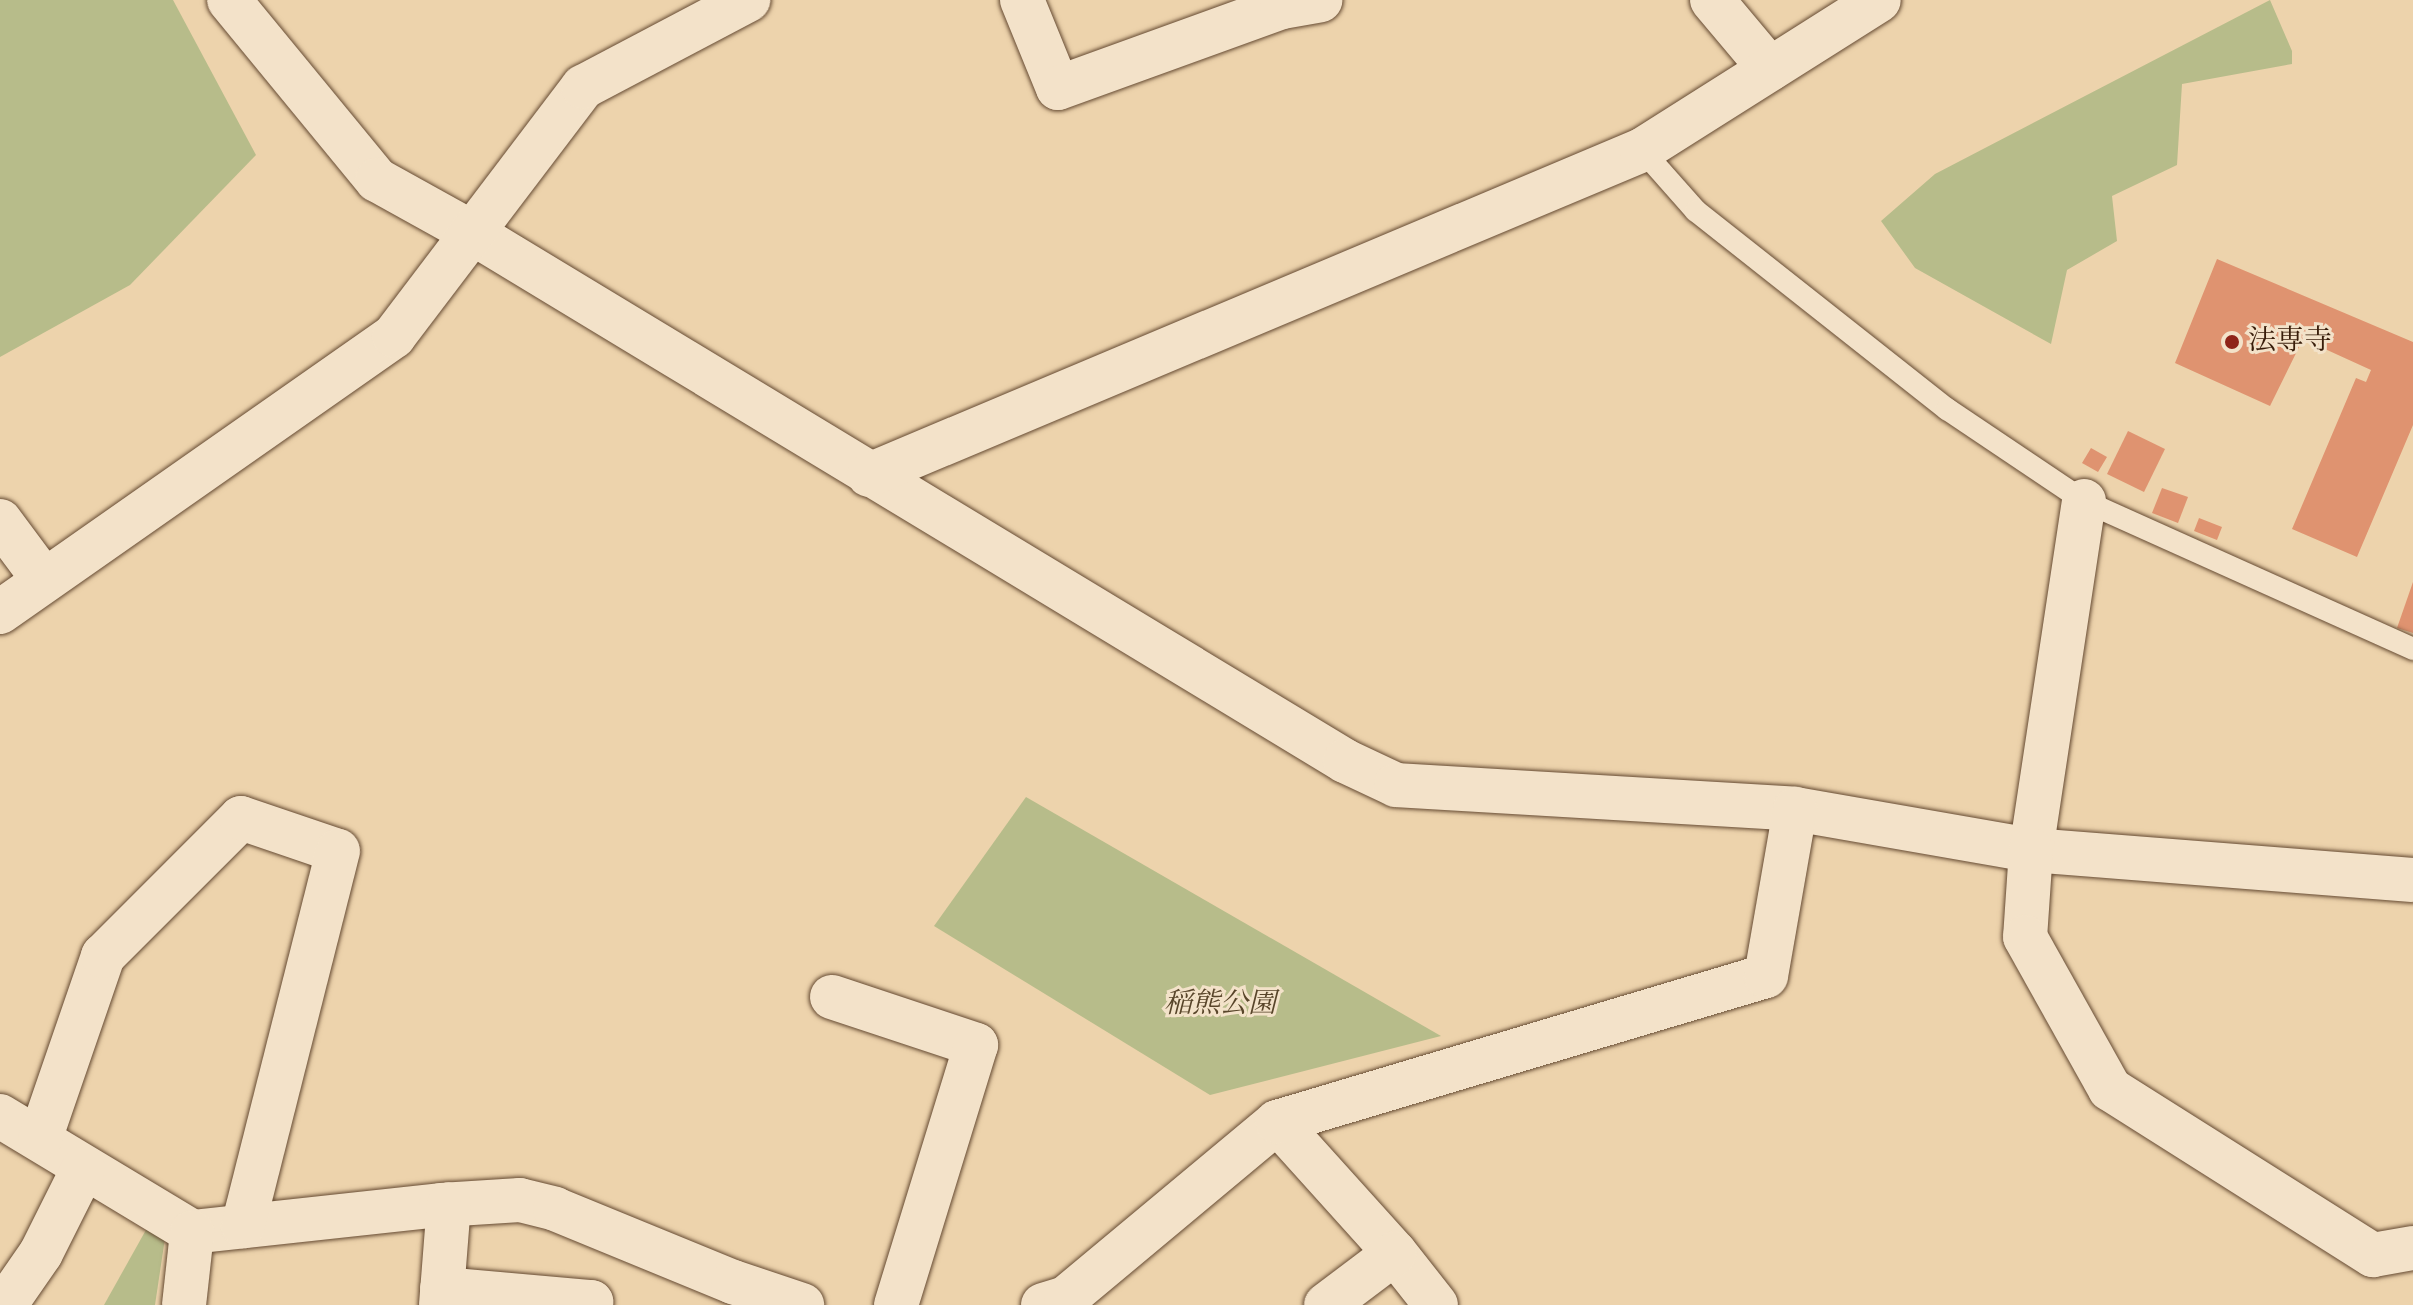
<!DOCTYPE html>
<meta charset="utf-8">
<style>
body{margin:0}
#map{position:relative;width:2413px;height:1305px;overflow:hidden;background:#edd3ac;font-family:"IM FELL English","Noto Serif JP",serif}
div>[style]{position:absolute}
.green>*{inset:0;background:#b7bc8a}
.building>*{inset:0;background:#df9370}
.roads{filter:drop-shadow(0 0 2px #654a32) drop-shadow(0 0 2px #654a32)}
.lane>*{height:22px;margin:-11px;padding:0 11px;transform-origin:11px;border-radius:11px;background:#f3e2c9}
.street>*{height:44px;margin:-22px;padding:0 22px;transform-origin:22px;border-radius:22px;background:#f3e2c9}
.dots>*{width:22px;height:22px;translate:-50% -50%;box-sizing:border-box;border:4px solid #f3e2c9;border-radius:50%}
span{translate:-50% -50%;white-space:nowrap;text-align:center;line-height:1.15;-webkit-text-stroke:6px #f3e2c9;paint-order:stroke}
.poi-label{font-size:28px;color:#381d0a}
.left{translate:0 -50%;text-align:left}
.park-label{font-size:28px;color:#58452a;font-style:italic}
</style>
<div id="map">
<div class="green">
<i style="clip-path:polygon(0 0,173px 0,256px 155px,130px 285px,0 357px)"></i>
<i style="clip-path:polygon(2270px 0,2292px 51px,2292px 64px,2182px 84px,2177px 165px,2112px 196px,2117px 241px,2067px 270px,2051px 344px,1915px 268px,1881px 221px,1935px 174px)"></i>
<i style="clip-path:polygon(1026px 797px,1441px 1036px,1210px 1095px,934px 926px)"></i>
<i style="clip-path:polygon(156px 1212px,168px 1218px,155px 1305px,104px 1305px)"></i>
</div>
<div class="building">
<i style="clip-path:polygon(2217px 259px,2413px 342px,2413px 425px,2357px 557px,2292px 529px,2356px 378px,2366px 382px,2371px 370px,2303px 339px,2270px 406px,2175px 363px)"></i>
<i style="clip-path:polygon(2128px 431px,2165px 449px,2144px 492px,2107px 474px)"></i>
<i style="clip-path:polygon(2091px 448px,2107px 457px,2098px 472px,2082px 463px)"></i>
<i style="clip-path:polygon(2162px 488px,2188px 497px,2178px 523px,2152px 513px)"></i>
<i style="clip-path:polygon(2199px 518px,2222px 527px,2217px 540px,2194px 531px)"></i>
<i style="clip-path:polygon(2413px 582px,2413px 633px,2397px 628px)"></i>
</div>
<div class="roads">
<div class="lane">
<i style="left:1642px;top:150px;width:81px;rotate:48.5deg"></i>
<i style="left:1696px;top:211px;width:320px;rotate:38.3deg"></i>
<i style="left:1947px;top:409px;width:165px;rotate:33.9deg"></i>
<i style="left:2084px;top:501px;width:361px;rotate:24.2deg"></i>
</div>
<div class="street">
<i style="left:229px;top:0;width:233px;rotate:50.6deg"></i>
<i style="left:377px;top:180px;width:107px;rotate:29deg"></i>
<i style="left:471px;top:232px;width:1022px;rotate:31.18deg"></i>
<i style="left:1345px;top:761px;width:56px;rotate:25.2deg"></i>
<i style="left:1396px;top:785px;width:400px;rotate:3.4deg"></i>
<i style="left:1795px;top:809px;width:240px;rotate:9.9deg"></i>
<i style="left:2031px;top:850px;width:383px;rotate:4.5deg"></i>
<i style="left:1022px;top:0;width:95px;rotate:67.8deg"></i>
<i style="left:1058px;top:88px;width:238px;rotate:-19.9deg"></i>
<i style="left:1282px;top:7px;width:39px;rotate:-10deg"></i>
<i style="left:1712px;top:0;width:90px;rotate:50deg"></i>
<i style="left:869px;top:475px;width:839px;rotate:-22.8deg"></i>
<i style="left:1642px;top:150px;width:280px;rotate:-32.3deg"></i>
<i style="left:2084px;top:501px;width:353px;rotate:98.6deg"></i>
<i style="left:2031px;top:850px;width:87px;rotate:93.9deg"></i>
<i style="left:2025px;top:937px;width:174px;rotate:60.8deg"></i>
<i style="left:2110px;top:1089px;width:311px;rotate:32.3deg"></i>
<i style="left:2373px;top:1255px;width:41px;rotate:-9.9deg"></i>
<i style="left:0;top:521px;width:74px;rotate:53.3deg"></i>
<i style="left:0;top:612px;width:481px;rotate:-35deg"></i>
<i style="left:394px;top:336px;width:313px;rotate:-52.8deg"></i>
<i style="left:583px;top:87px;width:187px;rotate:-27.8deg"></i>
<i style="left:832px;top:997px;width:152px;rotate:18.4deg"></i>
<i style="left:976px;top:1045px;width:272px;rotate:107.1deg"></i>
<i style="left:0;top:1116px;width:224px;rotate:31.1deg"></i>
<i style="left:192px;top:1232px;width:250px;rotate:-6.2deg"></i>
<i style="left:441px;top:1205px;width:79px;rotate:-3.6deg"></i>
<i style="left:520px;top:1200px;width:36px;rotate:14deg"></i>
<i style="left:555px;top:1209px;width:192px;rotate:22.3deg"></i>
<i style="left:733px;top:1282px;width:73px;rotate:18.4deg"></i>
<i style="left:1277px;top:1122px;width:176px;rotate:48deg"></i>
<i style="left:1395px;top:1253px;width:66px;rotate:51.7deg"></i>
<i style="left:40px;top:1139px;width:194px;rotate:-71deg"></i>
<i style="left:103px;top:956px;width:195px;rotate:-45deg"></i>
<i style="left:241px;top:818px;width:102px;rotate:18.8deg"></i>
<i style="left:338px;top:851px;width:387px;rotate:104.2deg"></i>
<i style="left:442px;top:1289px;width:150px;rotate:5deg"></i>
<i style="left:591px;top:1302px;width:3px;rotate:90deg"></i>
<i style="left:5px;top:1305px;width:63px;rotate:-55.3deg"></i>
<i style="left:41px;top:1253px;width:94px;rotate:-63.4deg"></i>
<i style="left:184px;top:1305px;width:73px;rotate:-83.7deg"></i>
<i style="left:441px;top:1305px;width:101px;rotate:-85.5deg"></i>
<i style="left:1043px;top:1305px;width:24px;rotate:-17deg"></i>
<i style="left:1066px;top:1298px;width:275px;rotate:-39.8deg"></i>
<i style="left:1277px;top:1122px;width:510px;rotate:-16.62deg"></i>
<i style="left:1766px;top:976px;width:169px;rotate:-80.1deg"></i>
<i style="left:1326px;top:1305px;width:86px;rotate:-37deg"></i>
</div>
</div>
<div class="dots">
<i style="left:2232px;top:342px;background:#8f2418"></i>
</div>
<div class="poi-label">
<span class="left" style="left:2248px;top:342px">法専寺</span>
</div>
<div class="park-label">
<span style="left:1220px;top:1005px">稲熊公園</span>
</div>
</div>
